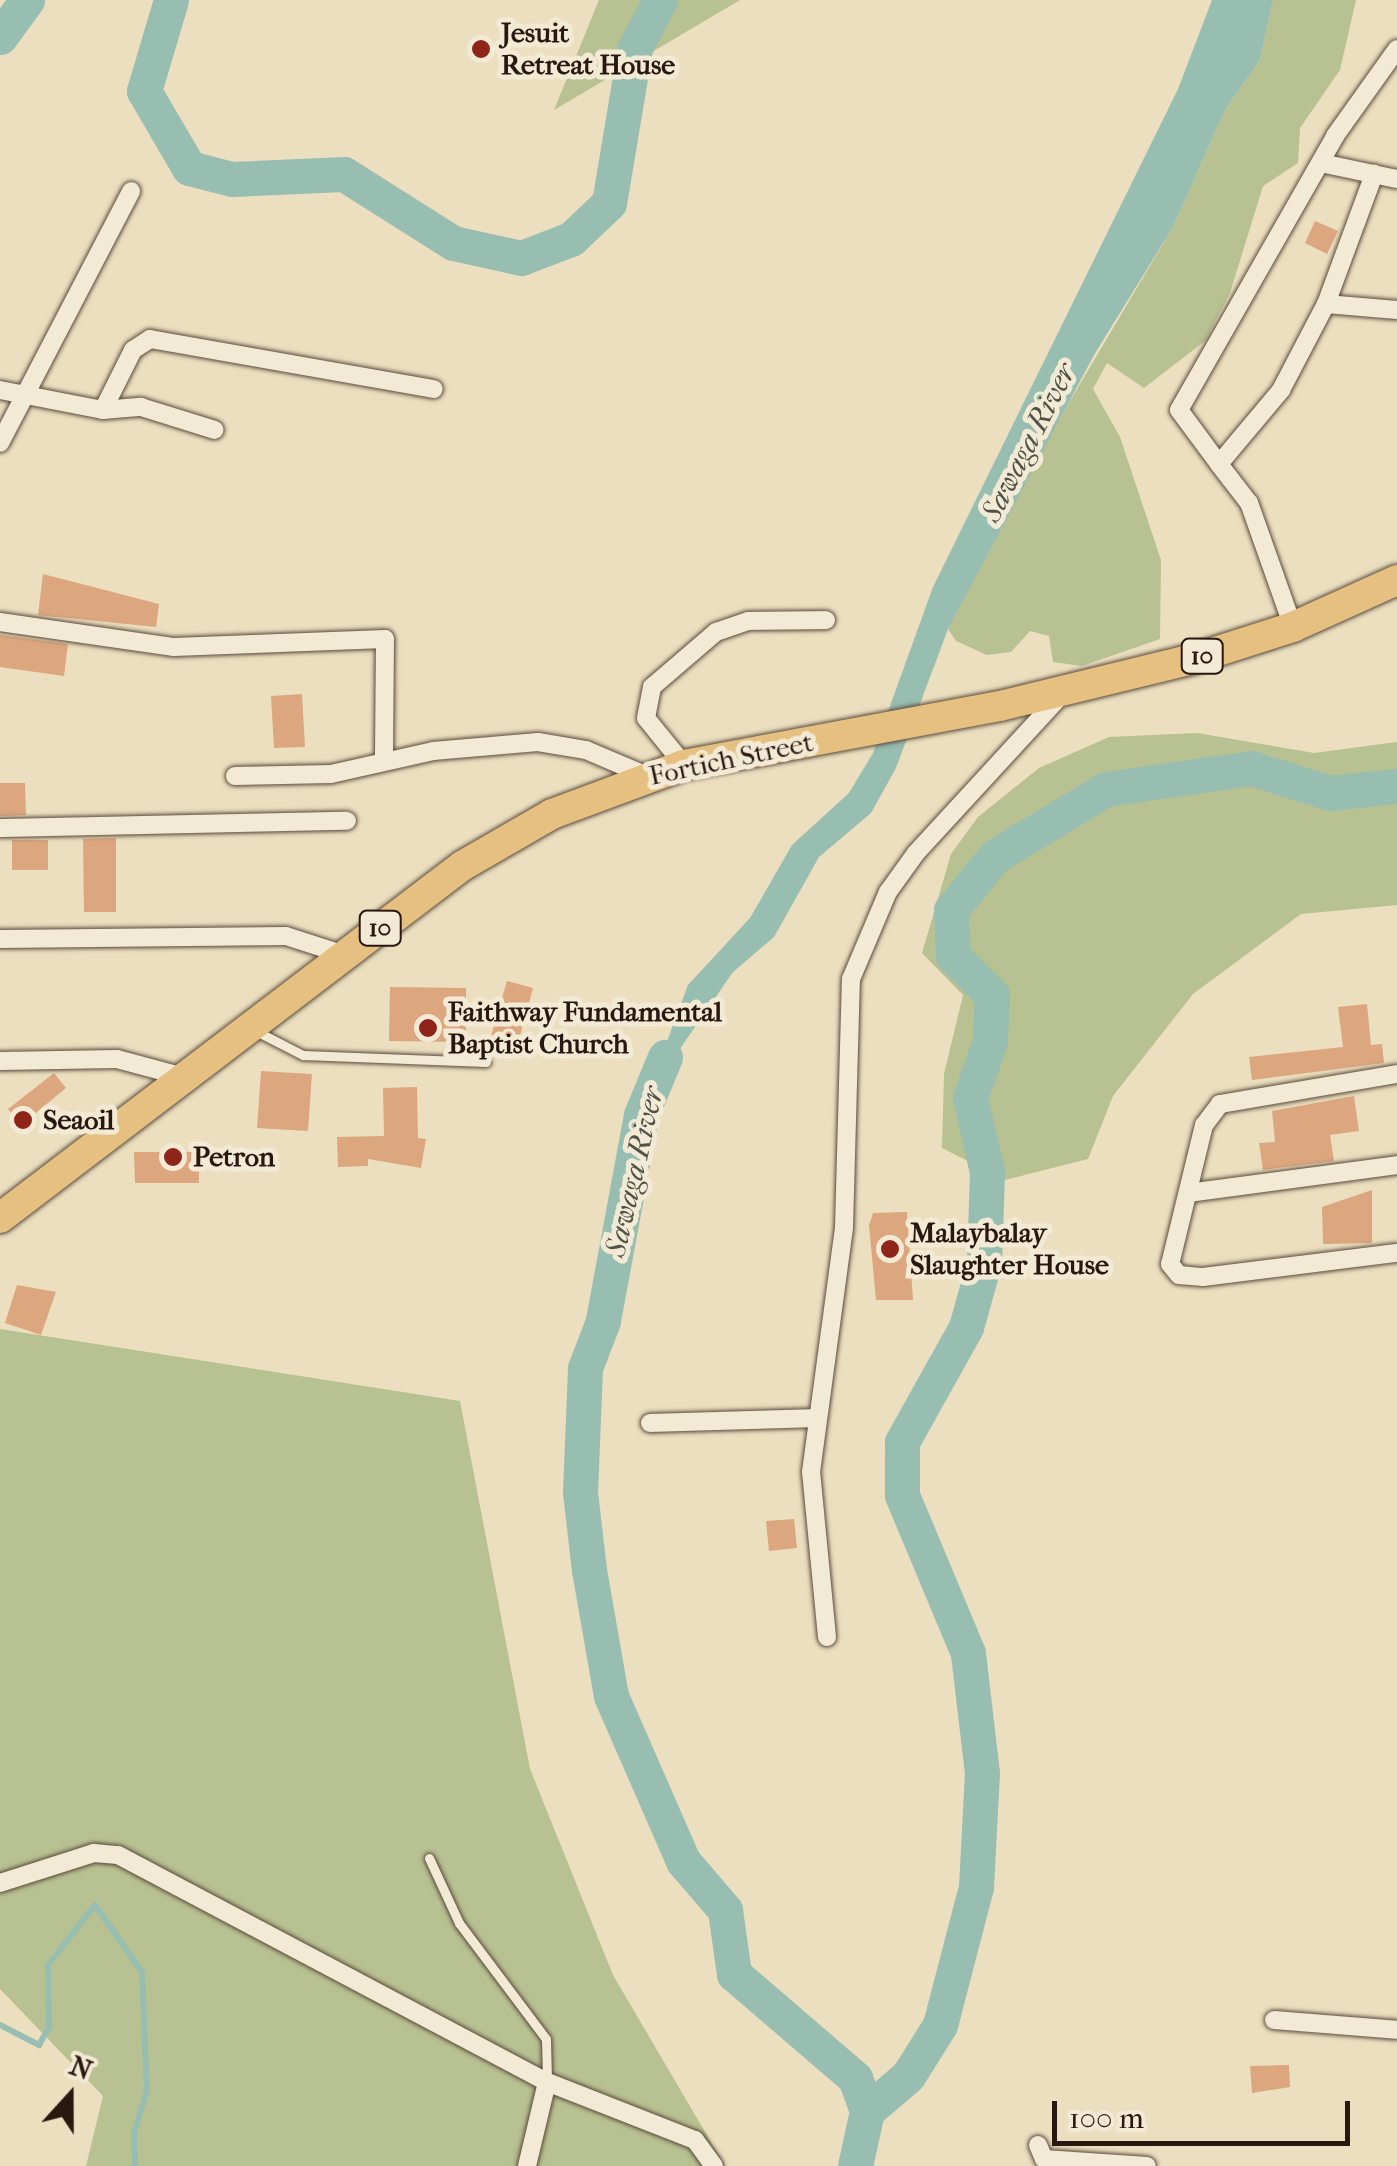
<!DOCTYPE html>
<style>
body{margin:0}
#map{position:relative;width:1397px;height:2166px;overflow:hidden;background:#ebdfbf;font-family:"IM FELL French Canon",serif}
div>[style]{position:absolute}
.green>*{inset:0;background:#b8c191}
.water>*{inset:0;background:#98bdb1}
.stream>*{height:6px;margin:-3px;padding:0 3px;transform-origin:3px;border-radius:3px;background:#98bdb1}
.river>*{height:35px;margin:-17.5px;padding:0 17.5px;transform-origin:17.5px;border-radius:17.5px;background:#98bdb1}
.building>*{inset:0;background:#dca67e}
.roads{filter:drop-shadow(0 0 2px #5a4a3c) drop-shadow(0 0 2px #5a4a3c)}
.service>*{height:9px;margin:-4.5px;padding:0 4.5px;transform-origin:4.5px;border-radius:4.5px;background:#f2ead5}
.minor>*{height:18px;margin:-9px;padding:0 9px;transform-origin:9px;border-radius:9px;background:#f2ead5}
.trunk>*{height:30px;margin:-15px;padding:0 15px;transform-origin:15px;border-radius:15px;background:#e6c080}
.dots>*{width:28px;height:28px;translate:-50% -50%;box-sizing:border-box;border:5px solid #f2ead5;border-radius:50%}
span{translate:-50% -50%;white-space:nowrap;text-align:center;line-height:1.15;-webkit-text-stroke:10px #f2ead5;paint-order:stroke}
.shield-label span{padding:2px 8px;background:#f2ead5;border:2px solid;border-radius:8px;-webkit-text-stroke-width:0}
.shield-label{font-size:25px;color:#291810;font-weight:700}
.poi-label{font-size:28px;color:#291810;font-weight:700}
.left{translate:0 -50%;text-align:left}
.street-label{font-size:28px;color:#291810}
.water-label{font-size:30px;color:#505248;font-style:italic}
.north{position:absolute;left:20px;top:2046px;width:100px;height:100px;-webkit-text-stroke:8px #f2ead5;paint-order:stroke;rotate:21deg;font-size:28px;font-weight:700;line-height:40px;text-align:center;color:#291810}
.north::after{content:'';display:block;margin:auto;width:35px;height:45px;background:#291810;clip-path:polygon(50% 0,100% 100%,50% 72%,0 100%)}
.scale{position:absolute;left:1052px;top:2101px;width:298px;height:45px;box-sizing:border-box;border:5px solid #291810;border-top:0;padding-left:12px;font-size:30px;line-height:35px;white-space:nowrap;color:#291810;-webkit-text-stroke:8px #f2ead5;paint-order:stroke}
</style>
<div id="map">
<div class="green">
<i style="clip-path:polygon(599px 0,740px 0,554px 110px)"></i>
<i style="clip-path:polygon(1273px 0,1356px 0,1340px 70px,1300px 128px,1298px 163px,1263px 186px,1230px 293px,1205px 341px,1144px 388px,1107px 363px,1093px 389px,1120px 437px,1161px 560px,1160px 639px,1082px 666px,1053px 662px,1049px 636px,1030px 631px,1011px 652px,987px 655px,956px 641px,948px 629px,1045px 443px,1173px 227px,1225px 110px,1260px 60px)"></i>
<i style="clip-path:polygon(1197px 733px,1314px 753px,1397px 742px,1397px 905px,1301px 914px,1193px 994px,1113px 1096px,1088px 1159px,1005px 1180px,942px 1148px,944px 1074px,963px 995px,922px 953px,951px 854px,978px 817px,1039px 768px,1109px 737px)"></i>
<i style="clip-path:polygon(0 1329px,460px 1401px,530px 1769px,613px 1975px,725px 2166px,86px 2166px,103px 2096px,0 1989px)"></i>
</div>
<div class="water">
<i style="clip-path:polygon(1212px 0,1273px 0,1260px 60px,1225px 110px,1173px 227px,1094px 355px,948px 629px,896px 768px,871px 813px,819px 857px,774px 937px,733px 972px,646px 1098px,688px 985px,750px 918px,792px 845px,849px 793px,873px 753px,933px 587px,1178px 89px)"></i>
</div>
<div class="stream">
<i style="left:0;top:2025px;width:44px;rotate:27.1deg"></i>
<i style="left:39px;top:2045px;width:21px;rotate:-61deg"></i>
<i style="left:49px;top:2027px;width:62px;rotate:-90.9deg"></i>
<i style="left:48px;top:1965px;width:76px;rotate:-51.9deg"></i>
<i style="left:95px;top:1905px;width:82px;rotate:55deg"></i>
<i style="left:142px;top:1972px;width:119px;rotate:87.6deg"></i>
<i style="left:147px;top:2091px;width:43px;rotate:107.6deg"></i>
<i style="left:134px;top:2132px;width:34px;rotate:88deg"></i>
</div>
<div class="river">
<i style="left:171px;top:0;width:95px;rotate:106.5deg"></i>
<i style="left:144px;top:91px;width:89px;rotate:59.7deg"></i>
<i style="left:189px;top:168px;width:44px;rotate:14.3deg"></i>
<i style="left:232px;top:179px;width:112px;rotate:-2.6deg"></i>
<i style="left:344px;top:174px;width:129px;rotate:32.3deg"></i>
<i style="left:453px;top:243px;width:70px;rotate:12.4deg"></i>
<i style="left:521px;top:258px;width:53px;rotate:-20.8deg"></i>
<i style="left:571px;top:239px;width:52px;rotate:-43.5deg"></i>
<i style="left:609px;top:203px;width:157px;rotate:-80.5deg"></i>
<i style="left:635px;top:48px;width:54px;rotate:-62.5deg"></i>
<i style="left:0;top:37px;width:46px;rotate:-53.9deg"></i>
<i style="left:665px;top:1057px;width:63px;rotate:112.5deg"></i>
<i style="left:641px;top:1115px;width:209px;rotate:100.5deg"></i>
<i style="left:603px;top:1321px;width:50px;rotate:111deg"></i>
<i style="left:585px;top:1368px;width:124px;rotate:92.3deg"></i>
<i style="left:580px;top:1492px;width:79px;rotate:83.4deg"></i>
<i style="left:589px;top:1570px;width:128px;rotate:80.1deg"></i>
<i style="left:611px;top:1696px;width:180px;rotate:66.4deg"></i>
<i style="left:683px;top:1861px;width:65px;rotate:49.4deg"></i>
<i style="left:725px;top:1910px;width:65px;rotate:82deg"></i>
<i style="left:734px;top:1974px;width:160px;rotate:40.7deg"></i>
<i style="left:855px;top:2078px;width:35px;rotate:70deg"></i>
<i style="left:867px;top:2111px;width:56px;rotate:102.3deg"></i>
<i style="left:867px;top:2111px;width:54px;rotate:-40.5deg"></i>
<i style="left:908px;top:2076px;width:60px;rotate:-57.9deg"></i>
<i style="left:940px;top:2025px;width:143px;rotate:-75.4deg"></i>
<i style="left:976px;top:1887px;width:114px;rotate:-87deg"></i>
<i style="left:982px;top:1773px;width:121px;rotate:-96.7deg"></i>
<i style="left:968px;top:1653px;width:171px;rotate:-112.7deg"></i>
<i style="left:902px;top:1495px;width:53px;rotate:-90deg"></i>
<i style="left:902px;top:1442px;width:132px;rotate:-60.9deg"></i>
<i style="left:966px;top:1327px;width:66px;rotate:-74.3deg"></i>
<i style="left:984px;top:1263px;width:91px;rotate:-88.1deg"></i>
<i style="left:987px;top:1172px;width:76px;rotate:-102.9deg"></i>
<i style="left:970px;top:1098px;width:60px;rotate:-70.7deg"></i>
<i style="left:990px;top:1041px;width:46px;rotate:-87.5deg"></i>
<i style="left:992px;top:995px;width:55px;rotate:-135deg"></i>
<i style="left:953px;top:956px;width:46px;rotate:-92.5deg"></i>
<i style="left:951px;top:910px;width:70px;rotate:-50.8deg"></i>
<i style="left:995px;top:856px;width:130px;rotate:-31.1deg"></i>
<i style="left:1106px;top:789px;width:147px;rotate:-8.2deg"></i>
<i style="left:1251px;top:768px;width:83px;rotate:17.6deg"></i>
<i style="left:1330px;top:793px;width:67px;rotate:-6deg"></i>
</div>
<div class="building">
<i style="clip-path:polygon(1315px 221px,1338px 231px,1327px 254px,1305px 243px)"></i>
<i style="clip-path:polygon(43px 574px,159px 604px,156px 627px,38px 615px)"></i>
<i style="clip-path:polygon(0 635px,68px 644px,64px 676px,0 667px)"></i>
<i style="clip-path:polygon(302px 694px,305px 747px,274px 748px,271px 696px)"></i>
<i style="clip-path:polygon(0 783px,25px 783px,26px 815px,0 816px)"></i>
<i style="clip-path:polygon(116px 838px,116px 912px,84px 912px,83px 839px)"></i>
<i style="clip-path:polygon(12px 840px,48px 840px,48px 870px,12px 870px)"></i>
<i style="clip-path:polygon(507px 981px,533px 988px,516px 1050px,489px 1043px)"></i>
<i style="clip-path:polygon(390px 987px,466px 988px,466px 1042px,389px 1041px)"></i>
<i style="clip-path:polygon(1367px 1004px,1371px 1045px,1382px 1044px,1384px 1063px,1252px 1080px,1249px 1057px,1343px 1047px,1338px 1007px)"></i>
<i style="clip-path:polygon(261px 1071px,312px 1074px,308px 1131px,257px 1128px)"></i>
<i style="clip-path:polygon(54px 1073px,66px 1088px,21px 1125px,8px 1109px)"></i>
<i style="clip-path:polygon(417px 1087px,418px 1138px,426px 1139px,421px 1168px,368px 1159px,368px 1166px,338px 1167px,337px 1137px,384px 1136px,383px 1088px)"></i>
<i style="clip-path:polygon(1354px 1096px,1359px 1131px,1330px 1135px,1334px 1161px,1263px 1170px,1259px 1143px,1275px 1142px,1272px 1111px)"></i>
<i style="clip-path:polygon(134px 1152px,199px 1152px,199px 1183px,135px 1183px)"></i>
<i style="clip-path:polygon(1372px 1190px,1372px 1243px,1323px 1244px,1322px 1207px)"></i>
<i style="clip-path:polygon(907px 1212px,913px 1300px,876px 1300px,869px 1225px,873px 1213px)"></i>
<i style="clip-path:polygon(17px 1285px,56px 1292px,41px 1335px,5px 1323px)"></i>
<i style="clip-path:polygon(794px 1519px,797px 1548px,769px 1551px,766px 1521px)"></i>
<i style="clip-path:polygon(1289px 2065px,1290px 2087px,1252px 2093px,1250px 2066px)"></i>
</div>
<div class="roads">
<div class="service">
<i style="left:256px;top:1031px;width:53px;rotate:27.1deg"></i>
<i style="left:303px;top:1055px;width:183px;rotate:2.2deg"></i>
<i style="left:429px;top:1858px;width:72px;rotate:65.2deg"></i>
<i style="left:459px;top:1923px;width:145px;rotate:53.1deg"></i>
<i style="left:546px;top:2039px;width:41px;rotate:88.6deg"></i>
</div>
<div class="minor">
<i style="left:1321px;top:163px;width:78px;rotate:11.9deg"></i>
<i style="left:1326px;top:304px;width:71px;rotate:4.8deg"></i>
<i style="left:0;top:390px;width:105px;rotate:11deg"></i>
<i style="left:103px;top:410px;width:38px;rotate:-5deg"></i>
<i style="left:141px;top:407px;width:77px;rotate:17.3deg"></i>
<i style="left:103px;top:410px;width:67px;rotate:-63.4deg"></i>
<i style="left:133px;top:350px;width:20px;rotate:-33deg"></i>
<i style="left:150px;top:339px;width:288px;rotate:10deg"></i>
<i style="left:0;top:443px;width:284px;rotate:-62.5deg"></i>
<i style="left:1219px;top:464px;width:67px;rotate:-126.5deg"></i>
<i style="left:1179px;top:410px;width:315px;rotate:-60.3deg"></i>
<i style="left:1335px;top:136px;width:107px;rotate:-54.5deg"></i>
<i style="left:0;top:622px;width:176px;rotate:8.2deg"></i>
<i style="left:174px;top:647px;width:211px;rotate:-2.2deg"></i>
<i style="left:385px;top:639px;width:121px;rotate:90.5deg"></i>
<i style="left:1293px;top:627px;width:132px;rotate:-109.5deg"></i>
<i style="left:1249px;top:503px;width:49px;rotate:-127.6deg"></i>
<i style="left:1219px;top:464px;width:97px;rotate:-50deg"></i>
<i style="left:1281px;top:390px;width:97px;rotate:-62.4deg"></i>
<i style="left:1326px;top:304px;width:139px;rotate:-69.7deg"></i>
<i style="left:684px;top:765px;width:60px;rotate:-129deg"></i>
<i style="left:646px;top:718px;width:32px;rotate:-79deg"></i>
<i style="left:652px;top:687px;width:84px;rotate:-40.7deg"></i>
<i style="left:716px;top:632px;width:34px;rotate:-19deg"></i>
<i style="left:748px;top:621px;width:78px;rotate:-0.7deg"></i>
<i style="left:235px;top:776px;width:96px;rotate:-1.2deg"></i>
<i style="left:331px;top:774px;width:105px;rotate:-12.7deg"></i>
<i style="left:433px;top:751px;width:105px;rotate:-4.9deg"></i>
<i style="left:538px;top:742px;width:49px;rotate:9.5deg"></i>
<i style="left:586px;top:750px;width:66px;rotate:23.1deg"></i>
<i style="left:0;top:828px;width:347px;rotate:-1.2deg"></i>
<i style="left:0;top:939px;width:286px;rotate:-0.6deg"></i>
<i style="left:286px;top:936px;width:62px;rotate:17.9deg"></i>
<i style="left:0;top:1061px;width:117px;rotate:-1deg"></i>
<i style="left:117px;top:1059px;width:69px;rotate:15deg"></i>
<i style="left:1397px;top:1074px;width:180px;rotate:170.4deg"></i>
<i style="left:1220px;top:1104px;width:26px;rotate:127deg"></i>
<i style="left:1204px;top:1125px;width:143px;rotate:103.7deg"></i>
<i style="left:1170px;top:1264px;width:14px;rotate:51deg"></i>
<i style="left:1179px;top:1275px;width:24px;rotate:5deg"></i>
<i style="left:1203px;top:1277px;width:195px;rotate:-7.1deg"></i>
<i style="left:1188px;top:1193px;width:211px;rotate:-7.6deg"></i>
<i style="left:650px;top:1423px;width:168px;rotate:-1.7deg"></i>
<i style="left:827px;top:1637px;width:166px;rotate:-95.5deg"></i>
<i style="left:811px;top:1472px;width:247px;rotate:-82.3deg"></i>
<i style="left:844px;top:1227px;width:248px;rotate:-88.4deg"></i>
<i style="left:851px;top:979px;width:95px;rotate:-67deg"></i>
<i style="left:888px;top:892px;width:48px;rotate:-54.3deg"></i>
<i style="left:916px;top:853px;width:216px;rotate:-47.4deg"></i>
<i style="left:0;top:1883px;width:99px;rotate:-17.7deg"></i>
<i style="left:94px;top:1853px;width:24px;rotate:5deg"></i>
<i style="left:118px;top:1855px;width:485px;rotate:27.9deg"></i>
<i style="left:547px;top:2082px;width:159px;rotate:21.4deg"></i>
<i style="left:695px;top:2140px;width:32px;rotate:54deg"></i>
<i style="left:1274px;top:2020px;width:123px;rotate:4.6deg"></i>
<i style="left:1038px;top:2145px;width:15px;rotate:67deg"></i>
<i style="left:1044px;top:2159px;width:103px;rotate:3.9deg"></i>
<i style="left:527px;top:2166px;width:86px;rotate:-76.6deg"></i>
</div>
<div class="trunk">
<i style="left:0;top:1218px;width:581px;rotate:-37.3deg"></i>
<i style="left:462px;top:866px;width:104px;rotate:-30deg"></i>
<i style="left:552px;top:814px;width:141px;rotate:-20.4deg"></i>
<i style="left:684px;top:765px;width:321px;rotate:-10.6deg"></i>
<i style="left:1000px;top:706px;width:199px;rotate:-13.7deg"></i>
<i style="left:1193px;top:659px;width:105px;rotate:-17.7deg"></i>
<i style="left:1293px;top:627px;width:114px;rotate:-24.3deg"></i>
</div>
</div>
<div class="dots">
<i style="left:481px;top:49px;background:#8f2418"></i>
<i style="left:428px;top:1028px;background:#8f2418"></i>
<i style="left:23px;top:1120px;background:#8f2418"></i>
<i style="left:173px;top:1157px;background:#8f2418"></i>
<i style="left:890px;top:1249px;background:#8f2418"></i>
</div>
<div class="shield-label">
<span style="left:1202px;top:656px">10</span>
<span style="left:380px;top:928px">10</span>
</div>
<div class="poi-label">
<span class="left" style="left:501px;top:49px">Jesuit<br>Retreat House</span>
<span class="left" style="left:448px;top:1028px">Faithway Fundamental<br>Baptist Church</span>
<span class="left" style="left:43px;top:1120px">Seaoil</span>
<span class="left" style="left:193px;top:1157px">Petron</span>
<span class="left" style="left:910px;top:1249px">Malaybalay<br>Slaughter House</span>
</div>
<div class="street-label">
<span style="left:731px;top:759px;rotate:-12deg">Fortich Street</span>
</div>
<div class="water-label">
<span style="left:1029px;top:443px;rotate:-63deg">Sawaga River</span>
<span style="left:635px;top:1172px;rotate:-77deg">Sawaga River</span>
</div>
<div class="north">N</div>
<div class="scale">100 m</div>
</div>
